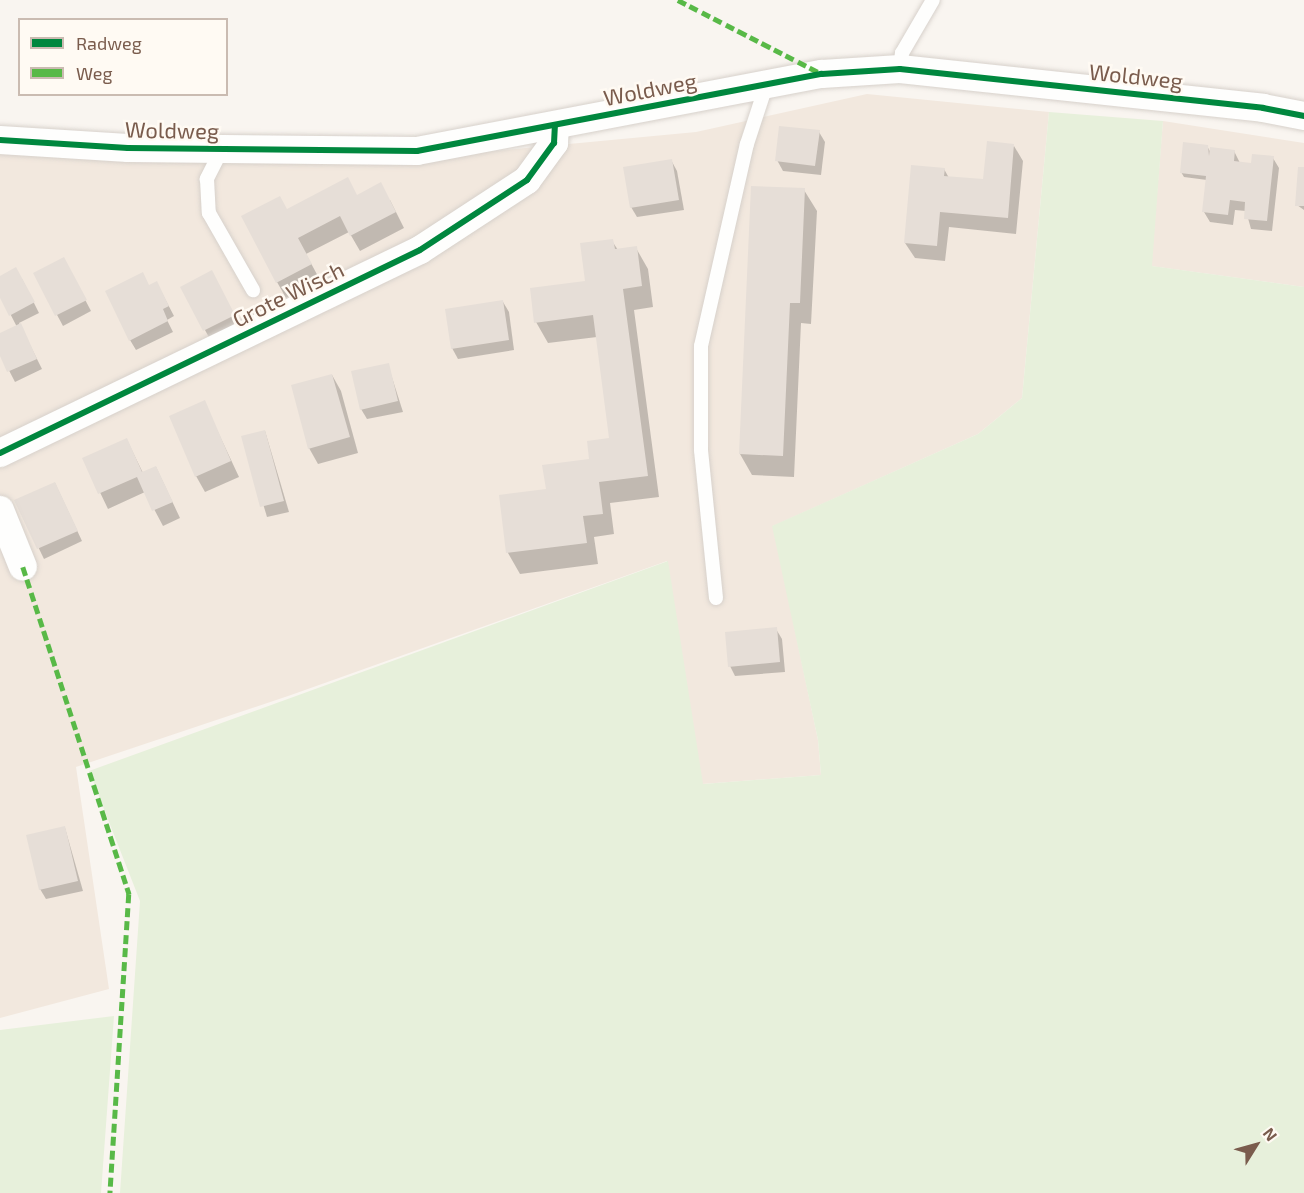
<!DOCTYPE html>
<style>
body{margin:0}
#map{position:relative;width:1304px;height:1193px;overflow:hidden;background:#f9f5f0;font-family:"Exo 2",sans-serif}
div>[style]{position:absolute}
.residential>*{inset:0;background:#f2e8de}
.green>*{inset:0;background:#e7f0db}
.shadow>*{inset:0;background:#0003}
.building>*{inset:0;background:#e6ded7}
.roads{filter:drop-shadow(0 0 2px #d7d1cb) drop-shadow(0 0 2px #d7d1cb)}
.service>*{height:14px;margin:-7px;padding:0 7px;transform-origin:7px;border-radius:7px;background:#fefefd}
.minor>*{height:28px;margin:-14px;padding:0 14px;transform-origin:14px;border-radius:14px;background:#fefefd}
.quiet>*{height:4.5px;margin-top:-2.25px;transform-origin:0;background:repeating-linear-gradient(90deg,#58b947 0 9px,transparent 0 13.5px)}
.cycleway>*{height:6px;margin:-3px;padding:0 3px;transform-origin:3px;border-radius:3px;background:#00873e}
span{translate:-50% -50%;white-space:nowrap;text-align:center;line-height:1.15;-webkit-text-stroke:5px #fffaf3;paint-order:stroke}
.street-label{font-size:22px;color:#7a5c4d}
.legend{position:absolute;left:18px;top:18px;width:210px;height:78px;box-sizing:border-box;background:#fffaf3;border:2px solid #cabbb1;margin:0;padding:8px 10px;list-style:none;font-size:18px;color:#7a5c4d}
.legend li{display:flex;align-items:center;gap:12px;height:30px}
.legend b{width:30px;border:2px solid #cabbb1}
.north{position:absolute;left:1226px;top:1115px;width:60px;height:60px;-webkit-text-stroke:4px #fffaf3;paint-order:stroke;rotate:53deg;font-size:16px;font-weight:700;line-height:24px;text-align:center;color:#7a5c4d}
.north::after{content:'';display:block;margin:auto;width:21px;height:27px;background:#7a5c4d;clip-path:polygon(50% 0,100% 100%,50% 72%,0 100%)}
</style>
<div id="map">
<div class="residential">
<i style="clip-path:polygon(867px 94px,1049px 112px,1022px 398px,978px 434px,773px 526px,818px 740px,821px 775px,702px 784px,667px 561px,291px 695px,76px 767px,109px 989px,0 1018px,0 150px,358px 164px,696px 132px)"></i>
<i style="clip-path:polygon(1163px 121px,1304px 143px,1304px 287px,1151px 266px)"></i>
</div>
<div class="green">
<i style="clip-path:polygon(1049px 112px,1163px 121px,1152px 266px,1304px 287px,1304px 1193px,120px 1193px,140px 901px,89px 771px,668px 561px,703px 784px,821px 775px,818px 740px,772px 526px,978px 434px,1022px 398px)"></i>
<i style="clip-path:polygon(114px 1016px,101px 1193px,0 1193px,0 1030px)"></i>
</div>
<div class="shadow">
<i style="clip-path:polygon(819px 132px,825px 142px,821px 175px,783px 171px,777px 160px)"></i>
<i style="clip-path:polygon(1014px 146px,1023px 161px,1016px 234px,949px 227px,945px 261px,915px 258px,905px 243px,944px 169px,949px 178px,985px 181px)"></i>
<i style="clip-path:polygon(1207px 146px,1211px 153px,1234px 151px,1240px 163px,1253px 165px,1273px 158px,1279px 168px,1272px 231px,1251px 229px,1246px 211px,1235px 210px,1233px 225px,1210px 222px,1204px 212px,1207px 180px,1184px 177px,1181px 172px)"></i>
<i style="clip-path:polygon(671px 160px,677px 171px,684px 210px,637px 217px,631px 207px)"></i>
<i style="clip-path:polygon(1304px 169px,1304px 210px,1297px 205px)"></i>
<i style="clip-path:polygon(804px 190px,817px 211px,811px 324px,801px 323px,794px 477px,752px 475px,740px 454px)"></i>
<i style="clip-path:polygon(357px 197px,390px 200px,404px 228px,360px 251px,349px 232px,306px 254px,320px 280px,286px 298px,277px 282px,287px 211px)"></i>
<i style="clip-path:polygon(612px 241px,618px 250px,636px 248px,648px 269px,653px 307px,634px 310px,659px 497px,610px 503px,614px 534px,594px 537px,598px 564px,520px 574px,508px 553px,500px 496px,547px 490px,591px 460px,611px 440px,597px 337px,548px 343px,536px 322px,586px 282px)"></i>
<i style="clip-path:polygon(69px 269px,91px 311px,63px 326px,35px 274px)"></i>
<i style="clip-path:polygon(0 277px,22px 279px,39px 313px,19px 323px,42px 369px,15px 382px,0 353px,0 334px,17px 327px,0 294px)"></i>
<i style="clip-path:polygon(217px 283px,240px 325px,211px 341px,182px 288px)"></i>
<i style="clip-path:polygon(149px 287px,162px 293px,174px 316px,167px 320px,173px 332px,136px 350px,130px 340px)"></i>
<i style="clip-path:polygon(503px 302px,509px 312px,514px 350px,458px 359px,452px 348px)"></i>
<i style="clip-path:polygon(388px 365px,403px 412px,367px 419px,361px 409px)"></i>
<i style="clip-path:polygon(332px 375px,341px 391px,358px 453px,318px 464px,309px 448px)"></i>
<i style="clip-path:polygon(204px 402px,239px 477px,205px 492px,196px 476px)"></i>
<i style="clip-path:polygon(265px 431px,289px 512px,267px 517px,243px 437px)"></i>
<i style="clip-path:polygon(127px 440px,143px 473px,156px 467px,180px 518px,163px 526px,145px 492px,108px 509px,84px 459px)"></i>
<i style="clip-path:polygon(55px 483px,82px 541px,44px 559px,16px 501px)"></i>
<i style="clip-path:polygon(776px 629px,782px 639px,785px 672px,735px 676px,730px 666px)"></i>
<i style="clip-path:polygon(65px 828px,83px 891px,46px 899px,40px 889px)"></i>
</div>
<div class="building">
<i style="clip-path:polygon(779px 126px,820px 130px,815px 166px,775px 161px)"></i>
<i style="clip-path:polygon(987px 141px,1014px 144px,1008px 218px,940px 212px,937px 246px,904px 243px,911px 165px,945px 168px,944px 176px,983px 179px)"></i>
<i style="clip-path:polygon(1183px 142px,1208px 145px,1209px 156px,1210px 147px,1235px 150px,1234px 161px,1251px 163px,1252px 154px,1274px 156px,1267px 221px,1244px 219px,1245px 202px,1230px 200px,1228px 215px,1202px 212px,1206px 176px,1180px 173px)"></i>
<i style="clip-path:polygon(672px 159px,679px 200px,630px 208px,623px 167px)"></i>
<i style="clip-path:polygon(1298px 167px,1304px 167px,1304px 206px,1295px 206px)"></i>
<i style="clip-path:polygon(348px 177px,357px 195px,381px 182px,396px 212px,350px 236px,340px 216px,298px 238px,312px 264px,276px 283px,241px 216px,280px 196px,287px 209px)"></i>
<i style="clip-path:polygon(751px 186px,805px 188px,800px 303px,790px 303px,783px 456px,739px 454px)"></i>
<i style="clip-path:polygon(613px 239px,615px 249px,637px 246px,642px 286px,623px 289px,648px 476px,599px 482px,603px 514px,583px 516px,587px 543px,506px 553px,499px 495px,546px 489px,542px 465px,589px 459px,587px 441px,609px 438px,593px 315px,534px 323px,530px 288px,585px 281px,580px 243px)"></i>
<i style="clip-path:polygon(64px 257px,87px 300px,55px 316px,33px 273px)"></i>
<i style="clip-path:polygon(16px 267px,35px 302px,9px 316px,0 298px,0 276px)"></i>
<i style="clip-path:polygon(212px 270px,235px 315px,203px 331px,180px 287px)"></i>
<i style="clip-path:polygon(143px 272px,149px 285px,157px 281px,169px 306px,163px 309px,168px 321px,129px 341px,105px 291px)"></i>
<i style="clip-path:polygon(503px 300px,509px 340px,451px 349px,445px 309px)"></i>
<i style="clip-path:polygon(21px 323px,37px 359px,7px 372px,0 356px,0 333px)"></i>
<i style="clip-path:polygon(389px 363px,398px 401px,360px 410px,351px 371px)"></i>
<i style="clip-path:polygon(332px 374px,350px 437px,308px 449px,291px 385px)"></i>
<i style="clip-path:polygon(205px 400px,231px 461px,195px 477px,169px 416px)"></i>
<i style="clip-path:polygon(265px 430px,284px 501px,260px 507px,241px 436px)"></i>
<i style="clip-path:polygon(127px 438px,142px 472px,156px 466px,173px 502px,152px 511px,137px 477px,98px 494px,82px 458px)"></i>
<i style="clip-path:polygon(55px 482px,78px 531px,37px 549px,14px 500px)"></i>
<i style="clip-path:polygon(777px 627px,780px 662px,728px 667px,725px 632px)"></i>
<i style="clip-path:polygon(65px 826px,78px 881px,39px 890px,26px 835px)"></i>
</div>
<div class="roads">
<div class="service">
<i style="left:900px;top:69px;width:16px;rotate:-83deg"></i>
<i style="left:902px;top:53px;width:61px;rotate:-59.7deg"></i>
<i style="left:222px;top:149px;width:34px;rotate:117deg"></i>
<i style="left:207px;top:179px;width:34px;rotate:87deg"></i>
<i style="left:209px;top:213px;width:89px;rotate:60.3deg"></i>
<i style="left:716px;top:598px;width:149px;rotate:-95.8deg"></i>
<i style="left:701px;top:450px;width:104px;rotate:-90deg"></i>
<i style="left:701px;top:346px;width:207px;rotate:-77.2deg"></i>
<i style="left:747px;top:144px;width:61px;rotate:-71.9deg"></i>
</div>
<div class="minor">
<i style="left:0;top:140px;width:128px;rotate:3.6deg"></i>
<i style="left:128px;top:148px;width:289px;rotate:0.6deg"></i>
<i style="left:417px;top:151px;width:412px;rotate:-10.8deg"></i>
<i style="left:822px;top:74px;width:78px;rotate:-3.7deg"></i>
<i style="left:900px;top:69px;width:365px;rotate:6.1deg"></i>
<i style="left:1263px;top:108px;width:42px;rotate:11deg"></i>
<i style="left:0;top:453px;width:466px;rotate:-25.8deg"></i>
<i style="left:420px;top:250px;width:128px;rotate:-33.2deg"></i>
<i style="left:527px;top:180px;width:46px;rotate:-53.9deg"></i>
<i style="left:554px;top:143px;width:17px;rotate:-87deg"></i>
<i style="left:0;top:510px;width:61px;rotate:68deg"></i>
</div>
</div>
<div class="quiet">
<i style="left:678px;top:0;width:162px;rotate:27.2deg"></i>
<i style="left:23px;top:567px;width:344px;rotate:72deg"></i>
<i style="left:129px;top:894px;width:300px;rotate:93.6deg"></i>
</div>
<div class="cycleway">
<i style="left:0;top:140px;width:128px;rotate:3.6deg"></i>
<i style="left:128px;top:148px;width:289px;rotate:0.6deg"></i>
<i style="left:417px;top:151px;width:412px;rotate:-10.8deg"></i>
<i style="left:822px;top:74px;width:78px;rotate:-3.7deg"></i>
<i style="left:900px;top:69px;width:365px;rotate:6.1deg"></i>
<i style="left:1263px;top:108px;width:42px;rotate:11deg"></i>
<i style="left:0;top:453px;width:466px;rotate:-25.8deg"></i>
<i style="left:420px;top:250px;width:128px;rotate:-33.2deg"></i>
<i style="left:527px;top:180px;width:46px;rotate:-53.9deg"></i>
<i style="left:554px;top:143px;width:17px;rotate:-87deg"></i>
</div>
<div class="street-label">
<span style="left:1136px;top:76px;rotate:6deg">Woldweg</span>
<span style="left:650px;top:89px;rotate:-11deg">Woldweg</span>
<span style="left:172px;top:130px;rotate:1deg">Woldweg</span>
<span style="left:288px;top:294px;rotate:-26deg">Grote Wisch</span>
</div>
<ul class="legend">
<li><b style="height:8px;background:#00873e"></b>Radweg</li>
<li><b style="height:8px;background:#58b947"></b>Weg</li>
</ul>
<div class="north">N</div>
</div>
